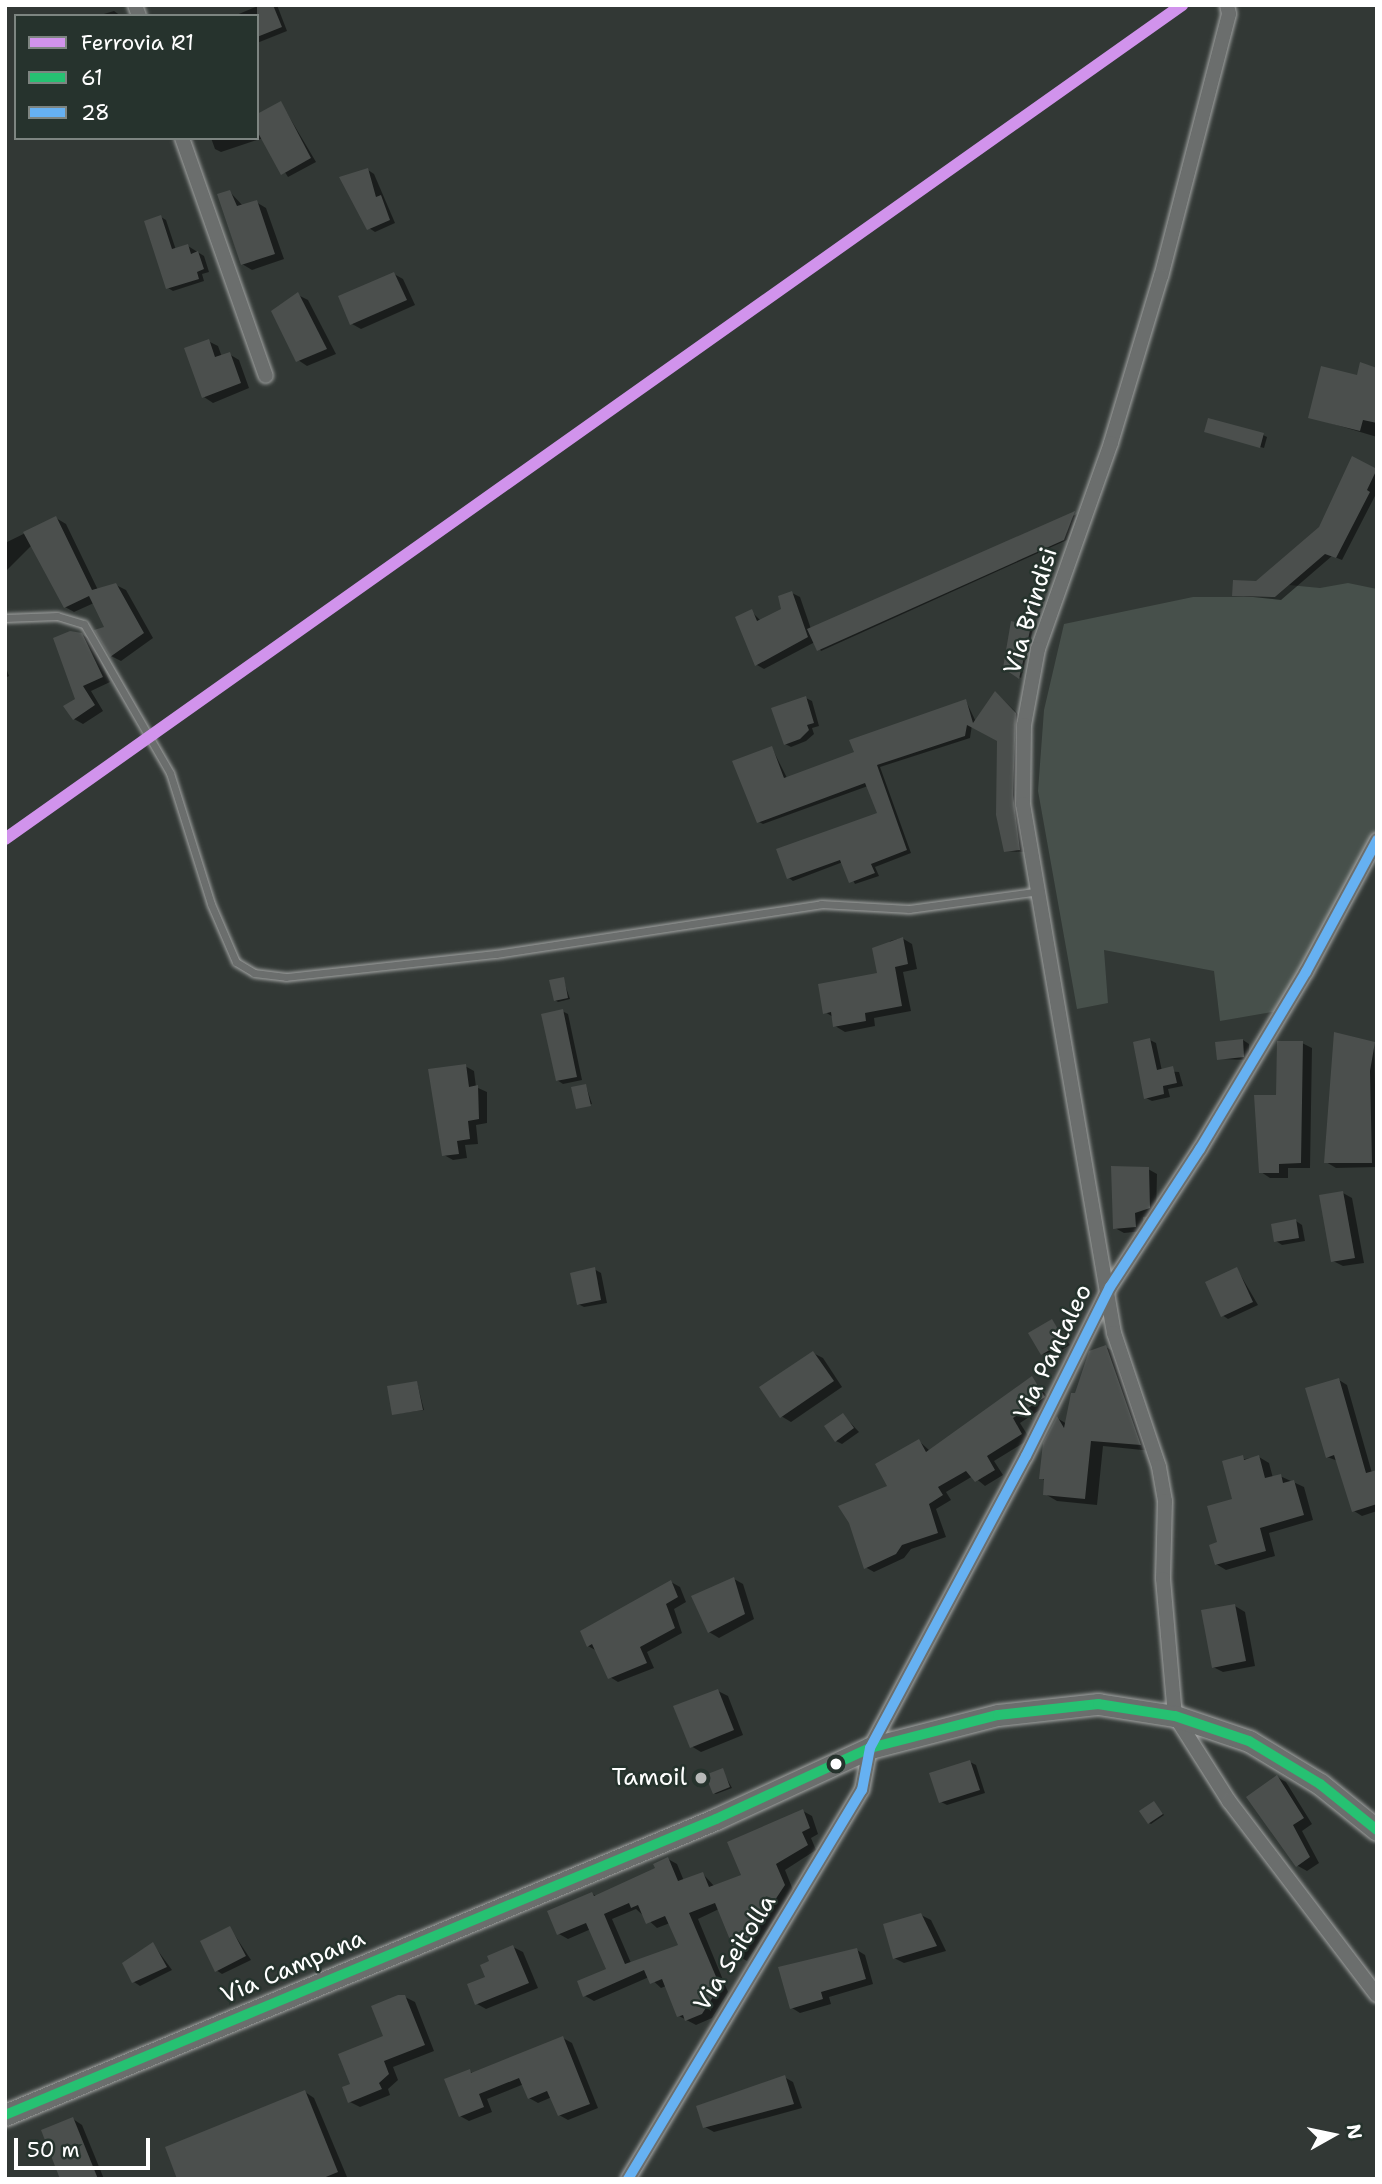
<!DOCTYPE html>
<style>
body{margin:0}
#map{position:relative;width:1382px;height:2184px;overflow:hidden;background:#323835;font-family:"Shantell Sans",sans-serif}
div>[style]{position:absolute}
.green>*{inset:0;background:#47504b}
.shadow>*{inset:0;background:#0007}
.building>*{inset:0;background:#4b4f4d}
.roads{filter:drop-shadow(0 0 2px #a3a5a4) drop-shadow(0 0 2px #a3a5a4)}
.lane>*{height:7px;margin:-3.5px;padding:0 3.5px;transform-origin:3.5px;border-radius:3.5px;background:#6b6e6d}
.street>*{height:14px;margin:-7px;padding:0 7px;transform-origin:7px;border-radius:7px;background:#6b6e6d}
.secondary>*{height:21px;margin:-10.5px;padding:0 10.5px;transform-origin:10.5px;border-radius:10.5px;background:#6b6e6d}
.bus-1>*{height:10px;margin:-5px;padding:0 5px;transform-origin:5px;border-radius:5px;background:#26c172}
.bus-2>*{height:10px;margin:-5px;padding:0 5px;transform-origin:5px;border-radius:5px;background:#66b1f2}
.rail-1>*{height:12px;margin:-6px;padding:0 6px;transform-origin:6px;border-radius:6px;background:#d193ec}
.dots>*{width:19px;height:19px;translate:-50% -50%;box-sizing:border-box;border:4px solid #26332d;border-radius:50%}
span{translate:-50% -50%;white-space:nowrap;text-align:center;line-height:1.15;-webkit-text-stroke:5px #26332d;paint-order:stroke}
.street-label{font-size:24px;color:#fff}
.poi-label{font-size:24px;color:#fff}
.right{translate:-100% -50%;text-align:right}
.frame{position:absolute;inset:0;border:7px solid #fff;pointer-events:none}
.legend{position:absolute;left:14px;top:14px;width:245px;height:126px;box-sizing:border-box;background:#26332d;border:2px solid #7d8581;margin:0;padding:9px 12px;list-style:none;font-size:21px;color:#fff}
.legend li{display:flex;align-items:center;gap:14px;height:35px}
.legend b{width:35px;border:2px solid #7d8581}
.north{position:absolute;left:1298px;top:2100px;width:70px;height:70px;-webkit-text-stroke:5px #26332d;paint-order:stroke;rotate:81deg;font-size:19px;font-weight:700;line-height:28px;text-align:center;color:#fff}
.north::after{content:'';display:block;margin:auto;width:24px;height:32px;background:#fff;clip-path:polygon(50% 0,100% 100%,50% 72%,0 100%)}
.scale{position:absolute;left:14px;top:2138px;width:136px;height:32px;box-sizing:border-box;border:4px solid #fff;border-top:0;padding-left:9px;font-size:21px;line-height:24px;white-space:nowrap;color:#fff;-webkit-text-stroke:5px #26332d;paint-order:stroke}
</style>
<div id="map">
<div class="green">
<i style="clip-path:polygon(1348px 583px,1377px 589px,1377px 832px,1278px 1011px,1220px 1021px,1214px 971px,1104px 950px,1108px 1003px,1077px 1009px,1038px 791px,1044px 710px,1064px 624px,1193px 597px,1275px 597px,1289px 585px,1320px 588px)"></i>
</div>
<div class="shadow">
<i style="clip-path:polygon(260px 5px,277px 5px,287px 31px,257px 43px,257px 16px,234px 16px)"></i>
<i style="clip-path:polygon(114px 11px,121px 16px,97px 16px)"></i>
<i style="clip-path:polygon(281px 103px,316px 162px,288px 177px,263px 138px,221px 152px,215px 149px,211px 138px,257px 138px,257px 116px)"></i>
<i style="clip-path:polygon(368px 170px,374px 174px,395px 223px,375px 232px,369px 228px)"></i>
<i style="clip-path:polygon(230px 192px,243px 206px,256px 202px,266px 208px,284px 259px,252px 270px,242px 264px)"></i>
<i style="clip-path:polygon(161px 217px,166px 220px,176px 250px,188px 246px,204px 256px,209px 272px,202px 274px,204px 281px,173px 291px,168px 288px)"></i>
<i style="clip-path:polygon(394px 274px,403px 279px,415px 305px,361px 329px,352px 324px)"></i>
<i style="clip-path:polygon(298px 295px,308px 300px,336px 354px,307px 366px,298px 360px)"></i>
<i style="clip-path:polygon(208px 341px,218px 346px,222px 357px,229px 354px,239px 360px,249px 388px,213px 403px,204px 397px)"></i>
<i style="clip-path:polygon(1377px 362px,1377px 437px,1310px 417px,1374px 369px)"></i>
<i style="clip-path:polygon(1206px 432px,1263px 435px,1267px 437px,1264px 448px)"></i>
<i style="clip-path:polygon(1377px 469px,1375px 496px,1342px 560px,1332px 556px,1281px 600px,1234px 595px,1257px 582px,1320px 528px)"></i>
<i style="clip-path:polygon(1077px 514px,1067px 540px,821px 651px,815px 642px,764px 669px,757px 665px,751px 611px,761px 621px,784px 610px,792px 593px,800px 597px,811px 629px)"></i>
<i style="clip-path:polygon(56px 518px,66px 524px,98px 590px,116px 585px,126px 590px,153px 638px,121px 661px,111px 656px,107px 629px,94px 603px,74px 612px,65px 607px,32px 545px,5px 572px,5px 543px)"></i>
<i style="clip-path:polygon(1031px 627px,1033px 629px,1021px 678px,1005px 667px)"></i>
<i style="clip-path:polygon(81px 634px,91px 640px,110px 682px,91px 691px,103px 711px,83px 724px,74px 719px)"></i>
<i style="clip-path:polygon(5px 665px,9px 676px,5px 678px)"></i>
<i style="clip-path:polygon(996px 693px,1021px 717px,1017px 798px,1024px 852px,1005px 851px,999px 740px,972px 725px,970px 738px,880px 767px,911px 853px,875px 867px,879px 876px,855px 884px,843px 862px,793px 881px,789px 878px,879px 814px,868px 786px,763px 824px,759px 822px,772px 748px,787px 778px,856px 753px,966px 701px,976px 722px)"></i>
<i style="clip-path:polygon(806px 698px,812px 701px,819px 726px,812px 728px,814px 734px,806px 741px,791px 747px,785px 744px)"></i>
<i style="clip-path:polygon(902px 938px,912px 944px,917px 969px,903px 972px,911px 1011px,874px 1018px,875px 1026px,845px 1032px,835px 1026px,833px 1017px,825px 1012px,879px 975px,890px 941px)"></i>
<i style="clip-path:polygon(563px 979px,570px 999px,558px 1002px,555px 1000px)"></i>
<i style="clip-path:polygon(562px 1011px,568px 1014px,582px 1080px,563px 1084px,557px 1080px)"></i>
<i style="clip-path:polygon(1150px 1040px,1156px 1043px,1162px 1071px,1179px 1072px,1183px 1086px,1168px 1089px,1170px 1097px,1152px 1101px,1146px 1098px)"></i>
<i style="clip-path:polygon(1243px 1040px,1249px 1044px,1249px 1060px,1218px 1059px)"></i>
<i style="clip-path:polygon(1302px 1043px,1312px 1048px,1310px 1168px,1288px 1168px,1288px 1178px,1270px 1178px,1261px 1172px,1278px 1097px)"></i>
<i style="clip-path:polygon(1374px 1043px,1377px 1167px,1336px 1168px,1326px 1162px)"></i>
<i style="clip-path:polygon(465px 1066px,474px 1071px,476px 1087px,487px 1092px,487px 1123px,476px 1125px,478px 1144px,465px 1145px,467px 1158px,453px 1160px,444px 1155px)"></i>
<i style="clip-path:polygon(586px 1086px,592px 1104px,577px 1107px)"></i>
<i style="clip-path:polygon(1148px 1169px,1157px 1174px,1156px 1216px,1143px 1217px,1144px 1231px,1124px 1233px,1115px 1228px)"></i>
<i style="clip-path:polygon(1343px 1193px,1352px 1198px,1364px 1263px,1343px 1266px,1333px 1261px)"></i>
<i style="clip-path:polygon(1296px 1221px,1302px 1225px,1305px 1241px,1282px 1245px,1276px 1241px)"></i>
<i style="clip-path:polygon(594px 1269px,601px 1273px,607px 1303px,584px 1307px,578px 1304px)"></i>
<i style="clip-path:polygon(1237px 1269px,1258px 1305px,1228px 1319px,1222px 1315px)"></i>
<i style="clip-path:polygon(1052px 1321px,1070px 1345px,1049px 1357px,1043px 1354px)"></i>
<i style="clip-path:polygon(1106px 1347px,1118px 1354px,1152px 1451px,1103px 1446px,1097px 1505px,1057px 1501px,1045px 1494px,1046px 1481px,1041px 1478px,1057px 1418px,1067px 1424px,1076px 1395px)"></i>
<i style="clip-path:polygon(813px 1353px,823px 1358px,842px 1387px,791px 1422px,781px 1416px)"></i>
<i style="clip-path:polygon(1032px 1378px,1052px 1402px,1020px 1423px,1030px 1439px,994px 1461px,1003px 1475px,985px 1486px,973px 1476px,946px 1492px,951px 1500px,936px 1509px,946px 1537px,911px 1549px,904px 1558px,874px 1572px,865px 1567px,890px 1487px,919px 1441px,930px 1451px)"></i>
<i style="clip-path:polygon(1339px 1380px,1347px 1385px,1372px 1473px,1377px 1471px,1377px 1511px,1362px 1516px,1354px 1511px,1338px 1461px,1327px 1457px)"></i>
<i style="clip-path:polygon(417px 1383px,424px 1410px,394px 1414px)"></i>
<i style="clip-path:polygon(843px 1415px,859px 1432px,842px 1444px,836px 1441px)"></i>
<i style="clip-path:polygon(1259px 1457px,1269px 1463px,1273px 1478px,1280px 1476px,1304px 1487px,1313px 1520px,1269px 1533px,1275px 1556px,1226px 1570px,1216px 1564px,1234px 1500px,1224px 1462px)"></i>
<i style="clip-path:polygon(734px 1579px,743px 1584px,754px 1619px,719px 1638px,709px 1632px)"></i>
<i style="clip-path:polygon(671px 1582px,680px 1587px,686px 1602px,674px 1609px,682px 1633px,647px 1652px,654px 1668px,618px 1682px,610px 1677px,597px 1651px,588px 1646px)"></i>
<i style="clip-path:polygon(1235px 1606px,1245px 1612px,1255px 1666px,1223px 1672px,1213px 1667px)"></i>
<i style="clip-path:polygon(718px 1691px,728px 1696px,743px 1735px,701px 1752px,691px 1746px)"></i>
<i style="clip-path:polygon(970px 1762px,976px 1765px,985px 1793px,947px 1805px,941px 1802px)"></i>
<i style="clip-path:polygon(722px 1770px,732px 1788px,716px 1794px,714px 1793px)"></i>
<i style="clip-path:polygon(1277px 1777px,1286px 1782px,1312px 1824px,1302px 1831px,1319px 1863px,1307px 1871px,1298px 1866px)"></i>
<i style="clip-path:polygon(1154px 1803px,1164px 1815px,1151px 1824px,1149px 1823px)"></i>
<i style="clip-path:polygon(evenodd,803px 1811px,812px 1816px,818px 1834px,811px 1838px,816px 1850px,785px 1870px,793px 1890px,747px 1961px,738px 1956px,719px 1909px,698px 1919px,728px 1992px,712px 2018px,696px 2025px,679px 2016px,666px 1986px,661px 1988px,649px 1977px,594px 2001px,585px 1996px,609px 1970px,591px 1929px,568px 1939px,559px 1934px,592px 1894px,597px 1896px,657px 1869px,668px 1859px,677px 1864px,684px 1881px,703px 1874px,715px 1887px,743px 1876px,803px 1811px,636px 1909px,657px 1928px,670px 1923px,680px 1946px,631px 1963px,612px 1919px,636px 1909px)"></i>
<i style="clip-path:polygon(921px 1915px,931px 1920px,946px 1951px,904px 1963px,894px 1958px)"></i>
<i style="clip-path:polygon(230px 1928px,251px 1960px,222px 1974px,216px 1970px)"></i>
<i style="clip-path:polygon(153px 1944px,172px 1970px,140px 1986px,134px 1982px)"></i>
<i style="clip-path:polygon(513px 1947px,523px 1952px,538px 1988px,486px 2009px,477px 2004px,487px 1978px)"></i>
<i style="clip-path:polygon(857px 1950px,865px 1955px,873px 1984px,829px 1997px,831px 2004px,800px 2013px,792px 2008px,780px 1968px)"></i>
<i style="clip-path:polygon(405px 1997px,415px 2002px,434px 2051px,393px 2067px,398px 2080px,388px 2089px,390px 2095px,360px 2107px,350px 2102px)"></i>
<i style="clip-path:polygon(563px 2038px,572px 2043px,598px 2108px,568px 2120px,559px 2115px,552px 2097px,538px 2103px,529px 2098px,524px 2084px,487px 2099px,492px 2112px,469px 2121px,460px 2116px,469px 2071px,474px 2074px)"></i>
<i style="clip-path:polygon(784px 2077px,793px 2082px,802px 2108px,714px 2132px,705px 2127px)"></i>
<i style="clip-path:polygon(305px 2092px,314px 2098px,347px 2177px,179px 2179px)"></i>
<i style="clip-path:polygon(73px 2119px,82px 2125px,104px 2179px,62px 2179px)"></i>
</div>
<div class="building">
<i style="clip-path:polygon(257px 5px,273px 5px,282px 27px,257px 37px)"></i>
<i style="clip-path:polygon(281px 101px,311px 158px,281px 175px,257px 131px,257px 114px)"></i>
<i style="clip-path:polygon(368px 168px,376px 197px,381px 195px,390px 220px,367px 230px,339px 177px)"></i>
<i style="clip-path:polygon(230px 190px,237px 206px,257px 200px,275px 254px,241px 265px,217px 194px)"></i>
<i style="clip-path:polygon(161px 215px,172px 249px,188px 244px,191px 254px,198px 251px,204px 269px,197px 272px,199px 279px,166px 289px,144px 221px)"></i>
<i style="clip-path:polygon(394px 272px,407px 300px,350px 325px,338px 296px)"></i>
<i style="clip-path:polygon(298px 292px,327px 349px,296px 362px,271px 311px)"></i>
<i style="clip-path:polygon(209px 339px,215px 357px,230px 352px,241px 383px,202px 398px,184px 348px)"></i>
<i style="clip-path:polygon(1360px 362px,1377px 368px,1377px 423px,1363px 420px,1360px 431px,1308px 418px,1321px 366px,1357px 375px)"></i>
<i style="clip-path:polygon(1208px 418px,1264px 433px,1260px 448px,1204px 432px)"></i>
<i style="clip-path:polygon(1352px 456px,1377px 469px,1367px 490px,1370px 492px,1336px 558px,1325px 554px,1275px 597px,1232px 596px,1233px 580px,1256px 581px,1319px 527px)"></i>
<i style="clip-path:polygon(1075px 511px,1064px 540px,817px 651px,807px 629px)"></i>
<i style="clip-path:polygon(56px 516px,92px 590px,116px 583px,144px 633px,110px 657px,94px 630px,104px 627px,89px 596px,64px 608px,23px 532px)"></i>
<i style="clip-path:polygon(792px 591px,808px 637px,755px 666px,735px 617px,752px 609px,757px 621px,781px 609px,778px 596px)"></i>
<i style="clip-path:polygon(1011px 621px,1031px 626px,1019px 679px,1003px 668px)"></i>
<i style="clip-path:polygon(70px 631px,82px 633px,103px 677px,83px 686px,95px 705px,73px 720px,63px 706px,75px 699px,53px 638px)"></i>
<i style="clip-path:polygon(995px 691px,1016px 713px,1013px 795px,1020px 850px,1004px 852px,996px 815px,997px 741px,967px 725px,965px 736px,877px 765px,907px 850px,871px 864px,875px 873px,849px 883px,840px 860px,787px 879px,776px 849px,877px 813px,865px 783px,757px 823px,732px 761px,772px 746px,784px 778px,854px 752px,849px 740px,966px 699px,973px 723px)"></i>
<i style="clip-path:polygon(806px 696px,814px 723px,807px 725px,809px 730px,800px 739px,784px 745px,771px 708px)"></i>
<i style="clip-path:polygon(903px 937px,908px 964px,895px 967px,902px 1006px,865px 1013px,866px 1021px,833px 1027px,831px 1012px,823px 1014px,818px 984px,877px 973px,872px 948px)"></i>
<i style="clip-path:polygon(564px 977px,568px 998px,554px 1001px,549px 980px)"></i>
<i style="clip-path:polygon(563px 1009px,577px 1077px,556px 1081px,541px 1014px)"></i>
<i style="clip-path:polygon(1334px 1032px,1375px 1042px,1370px 1071px,1372px 1163px,1324px 1163px)"></i>
<i style="clip-path:polygon(1150px 1038px,1157px 1070px,1173px 1066px,1177px 1083px,1163px 1086px,1164px 1094px,1144px 1099px,1133px 1042px)"></i>
<i style="clip-path:polygon(1243px 1039px,1244px 1057px,1217px 1060px,1215px 1042px)"></i>
<i style="clip-path:polygon(1277px 1041px,1303px 1041px,1301px 1163px,1279px 1164px,1279px 1173px,1259px 1173px,1254px 1095px,1276px 1095px)"></i>
<i style="clip-path:polygon(466px 1064px,469px 1087px,478px 1085px,479px 1119px,468px 1121px,470px 1139px,457px 1141px,459px 1154px,442px 1156px,428px 1069px)"></i>
<i style="clip-path:polygon(586px 1084px,591px 1106px,576px 1109px,571px 1087px)"></i>
<i style="clip-path:polygon(1111px 1166px,1149px 1167px,1150px 1208px,1135px 1213px,1136px 1227px,1113px 1229px)"></i>
<i style="clip-path:polygon(1343px 1191px,1355px 1258px,1331px 1262px,1319px 1195px)"></i>
<i style="clip-path:polygon(1296px 1219px,1299px 1238px,1274px 1242px,1271px 1224px)"></i>
<i style="clip-path:polygon(595px 1267px,601px 1300px,577px 1305px,570px 1273px)"></i>
<i style="clip-path:polygon(1237px 1267px,1253px 1302px,1221px 1317px,1205px 1282px)"></i>
<i style="clip-path:polygon(1052px 1319px,1065px 1341px,1041px 1355px,1028px 1333px)"></i>
<i style="clip-path:polygon(1106px 1345px,1141px 1445px,1091px 1441px,1085px 1499px,1043px 1495px,1044px 1479px,1039px 1479px,1043px 1443px,1057px 1416px,1064px 1428px,1071px 1393px,1075px 1393px,1089px 1351px)"></i>
<i style="clip-path:polygon(813px 1351px,834px 1381px,780px 1418px,759px 1387px)"></i>
<i style="clip-path:polygon(1032px 1376px,1045px 1397px,1013px 1418px,1022px 1434px,987px 1456px,995px 1470px,975px 1482px,966px 1471px,938px 1487px,943px 1495px,929px 1504px,938px 1533px,902px 1545px,896px 1554px,864px 1569px,849px 1523px,838px 1506px,887px 1486px,875px 1464px,919px 1439px,926px 1452px)"></i>
<i style="clip-path:polygon(1339px 1378px,1366px 1473px,1377px 1470px,1377px 1504px,1352px 1512px,1334px 1455px,1326px 1458px,1305px 1388px)"></i>
<i style="clip-path:polygon(417px 1381px,423px 1410px,392px 1415px,387px 1386px)"></i>
<i style="clip-path:polygon(843px 1413px,854px 1428px,835px 1442px,824px 1426px)"></i>
<i style="clip-path:polygon(1243px 1455px,1244px 1460px,1259px 1455px,1265px 1478px,1281px 1474px,1283px 1483px,1294px 1480px,1304px 1515px,1260px 1528px,1266px 1551px,1215px 1565px,1209px 1545px,1217px 1542px,1207px 1506px,1232px 1499px,1222px 1461px)"></i>
<i style="clip-path:polygon(734px 1577px,745px 1614px,708px 1633px,691px 1596px)"></i>
<i style="clip-path:polygon(671px 1580px,678px 1597px,666px 1604px,675px 1628px,640px 1647px,647px 1663px,608px 1679px,592px 1644px,587px 1647px,580px 1631px)"></i>
<i style="clip-path:polygon(1235px 1604px,1246px 1661px,1212px 1668px,1201px 1610px)"></i>
<i style="clip-path:polygon(718px 1689px,734px 1730px,690px 1748px,673px 1706px)"></i>
<i style="clip-path:polygon(970px 1760px,980px 1790px,939px 1803px,929px 1773px)"></i>
<i style="clip-path:polygon(723px 1768px,730px 1787px,713px 1794px,705px 1775px)"></i>
<i style="clip-path:polygon(1277px 1775px,1304px 1818px,1293px 1825px,1310px 1857px,1296px 1867px,1246px 1797px)"></i>
<i style="clip-path:polygon(1154px 1801px,1163px 1814px,1148px 1824px,1139px 1811px)"></i>
<i style="clip-path:polygon(evenodd,803px 1809px,810px 1828px,802px 1832px,808px 1845px,776px 1864px,785px 1885px,737px 1957px,715px 1903px,689px 1913px,720px 1986px,702px 2014px,685px 2021px,683px 2015px,677px 2017px,662px 1979px,650px 1984px,644px 1970px,583px 1997px,577px 1981px,606px 1969px,586px 1923px,557px 1935px,547px 1911px,592px 1892px,594px 1896px,655px 1868px,653px 1864px,668px 1857px,678px 1881px,703px 1872px,709px 1887px,741px 1875px,727px 1842px,803px 1809px,629px 1903px,631px 1908px,638px 1905px,646px 1924px,665px 1916px,678px 1945px,625px 1964px,604px 1914px,629px 1903px)"></i>
<i style="clip-path:polygon(921px 1913px,937px 1946px,893px 1959px,883px 1924px)"></i>
<i style="clip-path:polygon(230px 1926px,246px 1956px,215px 1972px,200px 1941px)"></i>
<i style="clip-path:polygon(153px 1942px,167px 1967px,132px 1983px,122px 1963px)"></i>
<i style="clip-path:polygon(513px 1945px,529px 1983px,475px 2005px,467px 1984px,485px 1977px,480px 1965px,489px 1961px,487px 1956px)"></i>
<i style="clip-path:polygon(857px 1948px,866px 1979px,821px 1992px,823px 1999px,790px 2009px,778px 1967px)"></i>
<i style="clip-path:polygon(398px 1995px,405px 1995px,425px 2045px,384px 2061px,389px 2074px,379px 2083px,382px 2089px,348px 2103px,342px 2087px,350px 2084px,338px 2054px,383px 2036px,371px 2006px)"></i>
<i style="clip-path:polygon(563px 2036px,590px 2104px,558px 2116px,547px 2091px,528px 2099px,519px 2078px,479px 2094px,484px 2107px,459px 2117px,444px 2079px,470px 2069px,471px 2073px)"></i>
<i style="clip-path:polygon(785px 2075px,794px 2104px,703px 2128px,696px 2106px)"></i>
<i style="clip-path:polygon(305px 2090px,338px 2172px,321px 2179px,177px 2179px,165px 2147px)"></i>
<i style="clip-path:polygon(73px 2117px,98px 2179px,60px 2179px,41px 2130px)"></i>
</div>
<div class="roads">
<div class="lane">
<i style="left:5px;top:618px;width:52px;rotate:-2.2deg"></i>
<i style="left:57px;top:616px;width:28px;rotate:17deg"></i>
<i style="left:84px;top:624px;width:172px;rotate:60deg"></i>
<i style="left:170px;top:773px;width:137px;rotate:72.6deg"></i>
<i style="left:211px;top:904px;width:63px;rotate:66.7deg"></i>
<i style="left:236px;top:962px;width:21px;rotate:31deg"></i>
<i style="left:254px;top:973px;width:32px;rotate:7deg"></i>
<i style="left:286px;top:977px;width:211px;rotate:-6.3deg"></i>
<i style="left:496px;top:954px;width:329px;rotate:-8.7deg"></i>
<i style="left:821px;top:904px;width:88px;rotate:3.3deg"></i>
<i style="left:909px;top:909px;width:132px;rotate:-7.8deg"></i>
</div>
<div class="street">
<i style="left:135px;top:5px;width:12px;rotate:70deg"></i>
<i style="left:1227px;top:5px;width:9px;rotate:77deg"></i>
<i style="left:1229px;top:14px;width:271px;rotate:104.5deg"></i>
<i style="left:1161px;top:276px;width:174px;rotate:106.7deg"></i>
<i style="left:1111px;top:443px;width:219px;rotate:109.5deg"></i>
<i style="left:1038px;top:649px;width:77px;rotate:100.4deg"></i>
<i style="left:1024px;top:725px;width:79px;rotate:90.7deg"></i>
<i style="left:1023px;top:804px;width:537px;rotate:80.24deg"></i>
<i style="left:1114px;top:1333px;width:141px;rotate:71.4deg"></i>
<i style="left:1159px;top:1467px;width:35px;rotate:80deg"></i>
<i style="left:1165px;top:1501px;width:78px;rotate:91.5deg"></i>
<i style="left:1163px;top:1579px;width:138px;rotate:85deg"></i>
<i style="left:1175px;top:1716px;width:101px;rotate:57.6deg"></i>
<i style="left:1229px;top:1801px;width:244px;rotate:52.7deg"></i>
<i style="left:182px;top:138px;width:252px;rotate:70.6deg"></i>
<i style="left:628px;top:2179px;width:454px;rotate:-59deg"></i>
<i style="left:862px;top:1790px;width:43px;rotate:-79.2deg"></i>
<i style="left:870px;top:1748px;width:331px;rotate:-61.9deg"></i>
<i style="left:1026px;top:1456px;width:189px;rotate:-63.6deg"></i>
<i style="left:1110px;top:1287px;width:165px;rotate:-56.9deg"></i>
<i style="left:1200px;top:1149px;width:206px;rotate:-59.1deg"></i>
<i style="left:1306px;top:972px;width:150px;rotate:-61.7deg"></i>
</div>
<div class="secondary">
<i style="left:5px;top:2115px;width:770px;rotate:-22.6deg"></i>
<i style="left:716px;top:1819px;width:170px;rotate:-24.8deg"></i>
<i style="left:870px;top:1748px;width:132px;rotate:-14.5deg"></i>
<i style="left:998px;top:1715px;width:101px;rotate:-6.3deg"></i>
<i style="left:1098px;top:1704px;width:78px;rotate:8.9deg"></i>
<i style="left:1175px;top:1716px;width:78px;rotate:18.7deg"></i>
<i style="left:1249px;top:1741px;width:83px;rotate:31.2deg"></i>
<i style="left:1320px;top:1784px;width:73px;rotate:38.9deg"></i>
</div>
</div>
<div class="bus-1">
<i style="left:5px;top:2115px;width:770px;rotate:-22.6deg"></i>
<i style="left:716px;top:1819px;width:170px;rotate:-24.8deg"></i>
<i style="left:870px;top:1748px;width:132px;rotate:-14.5deg"></i>
<i style="left:998px;top:1715px;width:101px;rotate:-6.3deg"></i>
<i style="left:1098px;top:1704px;width:78px;rotate:8.9deg"></i>
<i style="left:1175px;top:1716px;width:78px;rotate:18.7deg"></i>
<i style="left:1249px;top:1741px;width:83px;rotate:31.2deg"></i>
<i style="left:1320px;top:1784px;width:73px;rotate:38.9deg"></i>
</div>
<div class="bus-2">
<i style="left:628px;top:2179px;width:454px;rotate:-59deg"></i>
<i style="left:862px;top:1790px;width:43px;rotate:-79.2deg"></i>
<i style="left:870px;top:1748px;width:331px;rotate:-61.9deg"></i>
<i style="left:1026px;top:1456px;width:189px;rotate:-63.6deg"></i>
<i style="left:1110px;top:1287px;width:165px;rotate:-56.9deg"></i>
<i style="left:1200px;top:1149px;width:206px;rotate:-59.1deg"></i>
<i style="left:1306px;top:972px;width:150px;rotate:-61.7deg"></i>
</div>
<div class="rail-1">
<i style="left:5px;top:839px;width:1443px;rotate:-35.32deg"></i>
</div>
<div class="dots">
<i style="left:836px;top:1764px;background:#fff"></i>
<i style="left:701px;top:1778px;background:#b7b9b8"></i>
</div>
<div class="street-label">
<span style="left:1031px;top:611px;rotate:-73deg">Via Brindisi</span>
<span style="left:1053px;top:1352px;rotate:-64deg">Via Pantaleo</span>
<span style="left:735px;top:1953px;rotate:-58deg">Via Seitolla</span>
<span style="left:293px;top:1967px;rotate:-23deg">Via Campana</span>
</div>
<div class="poi-label">
<span class="right" style="left:687px;top:1778px">Tamoil</span>
</div>
<div class="frame"></div>
<ul class="legend">
<li><b style="height:9px;background:#d193ec"></b>Ferrovia R1</li>
<li><b style="height:9px;background:#26c172"></b>61</li>
<li><b style="height:9px;background:#66b1f2"></b>28</li>
</ul>
<div class="north">N</div>
<div class="scale">50 m</div>
</div>
